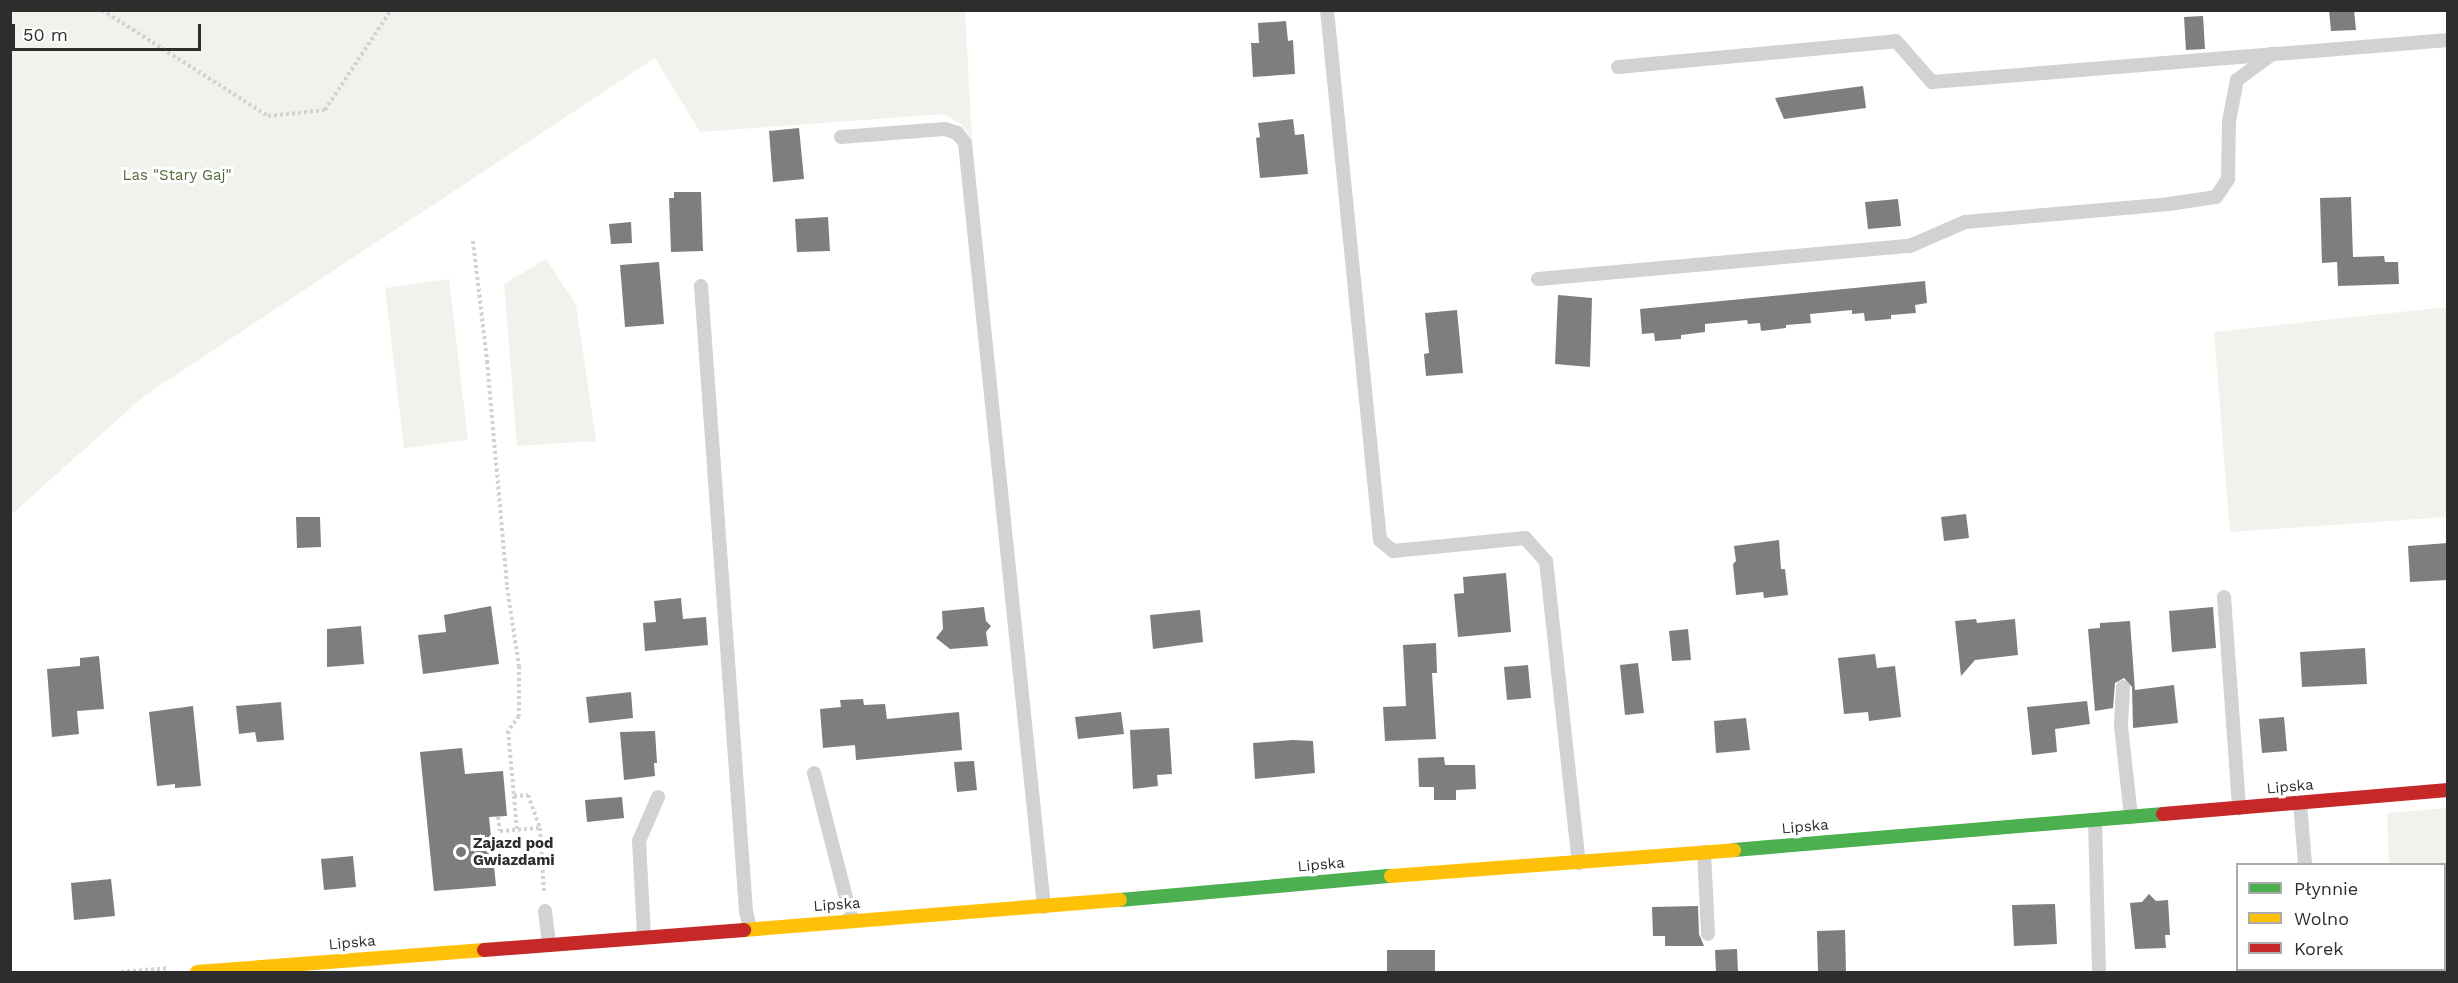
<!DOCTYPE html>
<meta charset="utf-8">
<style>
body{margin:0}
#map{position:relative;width:2458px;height:983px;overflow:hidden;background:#fff;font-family:"Work Sans",sans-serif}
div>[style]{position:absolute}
.green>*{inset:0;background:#f0f3eb}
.building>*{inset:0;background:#7e7e7e}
.path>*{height:4px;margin-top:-2px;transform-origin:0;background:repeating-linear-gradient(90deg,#d2d2d2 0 3px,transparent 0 6px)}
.lane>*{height:14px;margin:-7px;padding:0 7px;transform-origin:7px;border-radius:7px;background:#d2d2d2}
.fast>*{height:14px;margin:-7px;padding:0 7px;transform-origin:7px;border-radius:7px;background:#4caf50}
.slow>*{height:14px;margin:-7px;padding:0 7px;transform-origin:7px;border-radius:7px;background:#ffc107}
.jam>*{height:14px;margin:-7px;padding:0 7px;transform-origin:7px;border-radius:7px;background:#c62828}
.dots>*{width:16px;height:16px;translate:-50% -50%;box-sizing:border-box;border:3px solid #fff;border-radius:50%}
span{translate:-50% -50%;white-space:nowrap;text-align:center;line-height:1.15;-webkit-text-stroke:6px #fff;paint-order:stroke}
.park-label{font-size:15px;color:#54683b}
.street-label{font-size:15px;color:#2d2d2d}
.poi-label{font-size:15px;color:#2d2d2d;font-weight:700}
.left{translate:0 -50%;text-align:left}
.frame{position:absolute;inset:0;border:12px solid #2d2d2d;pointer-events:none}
.legend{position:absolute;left:2236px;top:863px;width:210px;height:108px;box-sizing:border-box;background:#fff;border:2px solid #ababab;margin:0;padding:8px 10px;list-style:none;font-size:18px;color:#2d2d2d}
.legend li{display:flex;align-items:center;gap:12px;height:30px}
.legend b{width:30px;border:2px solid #ababab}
.scale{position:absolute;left:12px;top:24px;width:189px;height:27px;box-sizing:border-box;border:3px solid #2d2d2d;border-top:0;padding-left:8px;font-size:18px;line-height:21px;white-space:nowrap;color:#2d2d2d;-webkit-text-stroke:4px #fff;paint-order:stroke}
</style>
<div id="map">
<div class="green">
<i style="clip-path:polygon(11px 10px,965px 11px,972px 139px,961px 124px,944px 114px,700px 132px,655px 58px,144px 396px,11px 515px)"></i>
<i style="clip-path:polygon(546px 259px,576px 305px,596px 441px,517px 446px,504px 284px)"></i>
<i style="clip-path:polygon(449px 279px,468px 440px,404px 448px,385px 288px)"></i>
<i style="clip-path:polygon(2447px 307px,2447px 517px,2230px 532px,2214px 332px)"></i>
<i style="clip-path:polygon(2447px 808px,2447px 972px,2395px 972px,2395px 970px,2444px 970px,2444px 864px,2389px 864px,2387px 813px)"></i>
</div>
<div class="building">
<i style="clip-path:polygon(2329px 10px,2354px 10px,2356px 30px,2331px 31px)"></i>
<i style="clip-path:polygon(2203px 16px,2205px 49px,2186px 50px,2184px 17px)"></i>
<i style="clip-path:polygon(1286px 21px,1288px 41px,1293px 40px,1295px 74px,1253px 77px,1251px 43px,1259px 43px,1258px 23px)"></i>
<i style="clip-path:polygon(1863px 86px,1866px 108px,1784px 119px,1775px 98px)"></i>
<i style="clip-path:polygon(1293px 119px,1295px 135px,1304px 134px,1308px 174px,1260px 178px,1256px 138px,1260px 137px,1258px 123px)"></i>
<i style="clip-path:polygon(799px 128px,804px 179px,773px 182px,769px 131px)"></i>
<i style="clip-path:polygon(674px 192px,701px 192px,703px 251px,671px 252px,669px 198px,674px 198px)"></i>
<i style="clip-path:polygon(2351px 197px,2353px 257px,2384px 256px,2385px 262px,2398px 262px,2399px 284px,2338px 286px,2337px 262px,2322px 263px,2320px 198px)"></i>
<i style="clip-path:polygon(1898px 199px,1901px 226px,1868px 229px,1865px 202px)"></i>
<i style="clip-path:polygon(828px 217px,830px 251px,797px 252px,795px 219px)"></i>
<i style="clip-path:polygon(631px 222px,632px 243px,611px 244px,609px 224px)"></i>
<i style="clip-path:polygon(659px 262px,664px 324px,625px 327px,620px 265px)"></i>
<i style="clip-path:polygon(1925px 281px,1927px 303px,1915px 305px,1916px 313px,1891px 315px,1891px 319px,1865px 321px,1864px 313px,1852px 314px,1852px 310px,1810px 314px,1811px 323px,1786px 325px,1786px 328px,1761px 331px,1760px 323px,1748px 324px,1747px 320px,1705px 324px,1705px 332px,1681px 335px,1681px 339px,1655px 341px,1654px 333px,1642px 334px,1640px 309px)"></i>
<i style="clip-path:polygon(1558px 295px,1592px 298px,1590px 367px,1555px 364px)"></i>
<i style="clip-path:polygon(1457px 310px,1463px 373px,1426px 376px,1424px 354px,1429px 353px,1425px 313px)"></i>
<i style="clip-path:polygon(1966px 514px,1969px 538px,1944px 541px,1941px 517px)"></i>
<i style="clip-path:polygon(296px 517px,320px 517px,321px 547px,297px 548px)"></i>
<i style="clip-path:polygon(1779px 540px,1781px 569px,1785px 569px,1788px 595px,1764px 598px,1763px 592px,1736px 595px,1733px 564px,1736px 561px,1734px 546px)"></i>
<i style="clip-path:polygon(2448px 543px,2448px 580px,2410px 582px,2408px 546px)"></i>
<i style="clip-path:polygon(1506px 573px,1511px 632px,1458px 637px,1454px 594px,1464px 593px,1463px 577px)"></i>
<i style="clip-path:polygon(681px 598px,683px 619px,706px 617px,708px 645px,645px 651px,643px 623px,656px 622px,654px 601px)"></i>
<i style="clip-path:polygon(491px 606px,499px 664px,423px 674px,418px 635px,446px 632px,444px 615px)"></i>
<i style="clip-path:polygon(984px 607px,986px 621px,991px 626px,986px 632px,988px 646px,950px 649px,936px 638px,943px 629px,942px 611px)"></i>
<i style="clip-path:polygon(2213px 607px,2216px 648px,2172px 652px,2169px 611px)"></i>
<i style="clip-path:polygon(1200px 610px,1203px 642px,1153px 649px,1150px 615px)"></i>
<i style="clip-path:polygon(1976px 619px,1977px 623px,2015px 619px,2018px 655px,1975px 660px,1961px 676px,1955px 621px)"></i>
<i style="clip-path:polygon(2130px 621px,2135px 690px,2174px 685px,2178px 723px,2133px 728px,2132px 687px,2124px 678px,2115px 683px,2113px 708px,2095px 711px,2088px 629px,2100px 628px,2100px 623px)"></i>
<i style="clip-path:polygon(361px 626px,364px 664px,327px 667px,327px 629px)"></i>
<i style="clip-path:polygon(1688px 629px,1691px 660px,1672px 661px,1669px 631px)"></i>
<i style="clip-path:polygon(1436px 643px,1437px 673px,1432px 673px,1436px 739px,1385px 741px,1383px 707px,1406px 706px,1403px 645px)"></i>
<i style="clip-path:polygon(2365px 648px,2367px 684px,2302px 687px,2300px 652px)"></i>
<i style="clip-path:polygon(1875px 654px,1877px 668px,1895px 666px,1901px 717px,1869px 721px,1868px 712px,1844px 714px,1838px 658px)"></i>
<i style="clip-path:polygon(99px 656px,104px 709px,77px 711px,79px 734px,52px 737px,47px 669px,80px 666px,80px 658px)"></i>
<i style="clip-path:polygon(1638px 663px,1644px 713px,1625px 715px,1620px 665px)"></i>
<i style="clip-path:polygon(1528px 665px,1531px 698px,1507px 700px,1504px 667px)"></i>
<i style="clip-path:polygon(631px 692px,633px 718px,589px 723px,586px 697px)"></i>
<i style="clip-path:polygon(863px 699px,864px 705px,885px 704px,887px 719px,959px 712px,962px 750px,856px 760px,855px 745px,823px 748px,820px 709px,841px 707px,840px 700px)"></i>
<i style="clip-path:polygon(2087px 701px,2090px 724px,2055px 729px,2057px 752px,2032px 755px,2027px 707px)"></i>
<i style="clip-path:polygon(281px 702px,284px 740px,257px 742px,255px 732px,239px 734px,236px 706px)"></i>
<i style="clip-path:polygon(193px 706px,201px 786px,175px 788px,175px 784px,157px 786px,149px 712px)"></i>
<i style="clip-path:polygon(1121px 712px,1124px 734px,1078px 739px,1075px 717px)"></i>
<i style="clip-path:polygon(2284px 717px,2287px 751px,2262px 753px,2259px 719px)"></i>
<i style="clip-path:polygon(1746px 718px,1750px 750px,1716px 753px,1714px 721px)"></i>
<i style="clip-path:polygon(1169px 728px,1172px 774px,1157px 775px,1158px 786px,1133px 789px,1130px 730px)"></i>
<i style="clip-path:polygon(655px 731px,657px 763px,654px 763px,655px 776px,624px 780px,620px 732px)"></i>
<i style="clip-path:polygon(1293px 740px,1313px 741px,1315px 773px,1255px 779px,1253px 743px)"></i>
<i style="clip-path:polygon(462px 748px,465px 774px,503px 771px,507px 816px,489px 817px,496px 886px,434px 891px,420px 752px)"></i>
<i style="clip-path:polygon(1444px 757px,1445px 765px,1475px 765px,1476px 789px,1456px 790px,1456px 800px,1434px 800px,1434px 787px,1419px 787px,1418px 758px)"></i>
<i style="clip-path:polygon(974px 761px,977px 790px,957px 792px,954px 762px)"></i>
<i style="clip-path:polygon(622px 797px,624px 818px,587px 822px,585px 800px)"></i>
<i style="clip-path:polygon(353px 856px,356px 887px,324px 890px,321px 859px)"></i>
<i style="clip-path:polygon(111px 879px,115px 916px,74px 920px,71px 883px)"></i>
<i style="clip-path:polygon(2149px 894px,2156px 901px,2168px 900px,2170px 935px,2165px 935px,2166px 948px,2135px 949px,2130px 903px,2142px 902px)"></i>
<i style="clip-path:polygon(2055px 904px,2057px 944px,2014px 946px,2012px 905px)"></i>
<i style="clip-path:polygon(1698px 906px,1699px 934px,1704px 946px,1665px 946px,1665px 936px,1653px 936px,1652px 907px)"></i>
<i style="clip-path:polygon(1845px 930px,1846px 972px,1818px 972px,1817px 931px)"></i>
<i style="clip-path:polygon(1737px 949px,1738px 972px,1716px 972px,1715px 950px)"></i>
<i style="clip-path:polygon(1387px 950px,1435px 950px,1435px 972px,1387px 972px)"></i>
</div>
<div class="path">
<i style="left:102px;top:10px;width:197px;rotate:32.6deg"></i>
<i style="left:268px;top:116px;width:57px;rotate:-6deg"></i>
<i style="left:325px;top:110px;width:120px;rotate:-56.6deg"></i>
<i style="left:473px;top:241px;width:121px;rotate:83.3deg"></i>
<i style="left:487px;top:361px;width:227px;rotate:84.9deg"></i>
<i style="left:507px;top:587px;width:80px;rotate:81.4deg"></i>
<i style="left:519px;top:666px;width:50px;rotate:90deg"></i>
<i style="left:519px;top:716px;width:19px;rotate:126deg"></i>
<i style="left:508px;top:731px;width:65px;rotate:84.7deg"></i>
<i style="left:514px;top:796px;width:14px;rotate:-4deg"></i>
<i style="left:528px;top:795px;width:35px;rotate:70deg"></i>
<i style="left:540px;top:828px;width:64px;rotate:86.4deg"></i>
<i style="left:514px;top:796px;width:34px;rotate:85deg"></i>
<i style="left:498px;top:817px;width:14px;rotate:82deg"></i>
<i style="left:500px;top:831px;width:40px;rotate:-4.3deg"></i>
<i style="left:121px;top:972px;width:48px;rotate:-4.8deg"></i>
</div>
<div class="lane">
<i style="left:1327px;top:10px;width:533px;rotate:84.29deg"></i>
<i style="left:1380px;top:540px;width:17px;rotate:40deg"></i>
<i style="left:1393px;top:551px;width:133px;rotate:-5.6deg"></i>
<i style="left:1525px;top:538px;width:31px;rotate:48deg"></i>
<i style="left:1546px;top:561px;width:304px;rotate:83.8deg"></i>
<i style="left:1618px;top:67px;width:279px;rotate:-5.3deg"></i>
<i style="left:1896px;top:41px;width:55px;rotate:48.7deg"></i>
<i style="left:1932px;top:82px;width:518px;rotate:-4.65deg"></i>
<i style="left:841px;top:137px;width:104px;rotate:-4.4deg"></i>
<i style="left:945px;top:129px;width:13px;rotate:18deg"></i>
<i style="left:957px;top:133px;width:13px;rotate:51deg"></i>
<i style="left:965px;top:143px;width:768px;rotate:84.1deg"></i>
<i style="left:1538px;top:279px;width:373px;rotate:-5.1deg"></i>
<i style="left:1910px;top:246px;width:60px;rotate:-23.6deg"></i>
<i style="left:1965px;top:222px;width:205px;rotate:-5deg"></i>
<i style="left:2169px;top:204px;width:48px;rotate:-8.5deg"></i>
<i style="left:2216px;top:197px;width:22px;rotate:-56deg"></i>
<i style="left:2228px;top:179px;width:58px;rotate:-89deg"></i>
<i style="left:2229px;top:121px;width:42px;rotate:-79deg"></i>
<i style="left:2237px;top:80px;width:44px;rotate:-36.6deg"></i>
<i style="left:701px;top:286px;width:627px;rotate:85.88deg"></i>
<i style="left:746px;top:911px;width:17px;rotate:77deg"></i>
<i style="left:2224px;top:597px;width:212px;rotate:85.9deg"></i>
<i style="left:2123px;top:687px;width:39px;rotate:93deg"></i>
<i style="left:2121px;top:726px;width:92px;rotate:83.7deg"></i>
<i style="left:814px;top:773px;width:153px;rotate:75.6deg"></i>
<i style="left:2300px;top:803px;width:61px;rotate:85.3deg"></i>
<i style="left:2095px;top:820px;width:152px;rotate:88.5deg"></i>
<i style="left:1704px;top:852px;width:82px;rotate:87.2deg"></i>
<i style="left:545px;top:911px;width:32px;rotate:83deg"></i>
<i style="left:644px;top:936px;width:95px;rotate:-93deg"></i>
<i style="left:639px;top:841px;width:48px;rotate:-66.6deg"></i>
<i style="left:2314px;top:970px;width:2px;rotate:90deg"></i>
</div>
<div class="fast">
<i style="left:1734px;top:850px;width:431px;rotate:-4.8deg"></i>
<i style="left:1120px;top:900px;width:272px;rotate:-5.1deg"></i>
</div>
<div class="slow">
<i style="left:1391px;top:876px;width:344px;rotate:-4.3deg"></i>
<i style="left:744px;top:930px;width:377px;rotate:-4.6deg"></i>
<i style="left:197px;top:972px;width:288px;rotate:-4.4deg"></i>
</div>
<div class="jam">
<i style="left:2163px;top:814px;width:286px;rotate:-4.8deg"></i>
<i style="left:484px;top:950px;width:261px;rotate:-4.4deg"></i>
</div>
<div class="dots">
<i style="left:461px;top:852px;background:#767676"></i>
</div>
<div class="park-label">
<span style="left:177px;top:176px">Las "Stary Gaj"</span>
</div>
<div class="street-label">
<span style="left:2290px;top:787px;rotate:-5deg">Lipska</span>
<span style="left:1805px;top:827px;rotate:-5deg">Lipska</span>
<span style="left:1321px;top:865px;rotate:-5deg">Lipska</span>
<span style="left:837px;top:905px;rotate:-4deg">Lipska</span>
<span style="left:352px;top:943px;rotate:-5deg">Lipska</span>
</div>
<div class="poi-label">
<span class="left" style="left:473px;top:852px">Zajazd pod<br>Gwiazdami</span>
</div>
<div class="frame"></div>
<ul class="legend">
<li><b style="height:8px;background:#4caf50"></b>Płynnie</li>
<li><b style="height:8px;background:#ffc107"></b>Wolno</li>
<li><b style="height:8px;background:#c62828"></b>Korek</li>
</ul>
<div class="scale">50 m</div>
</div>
